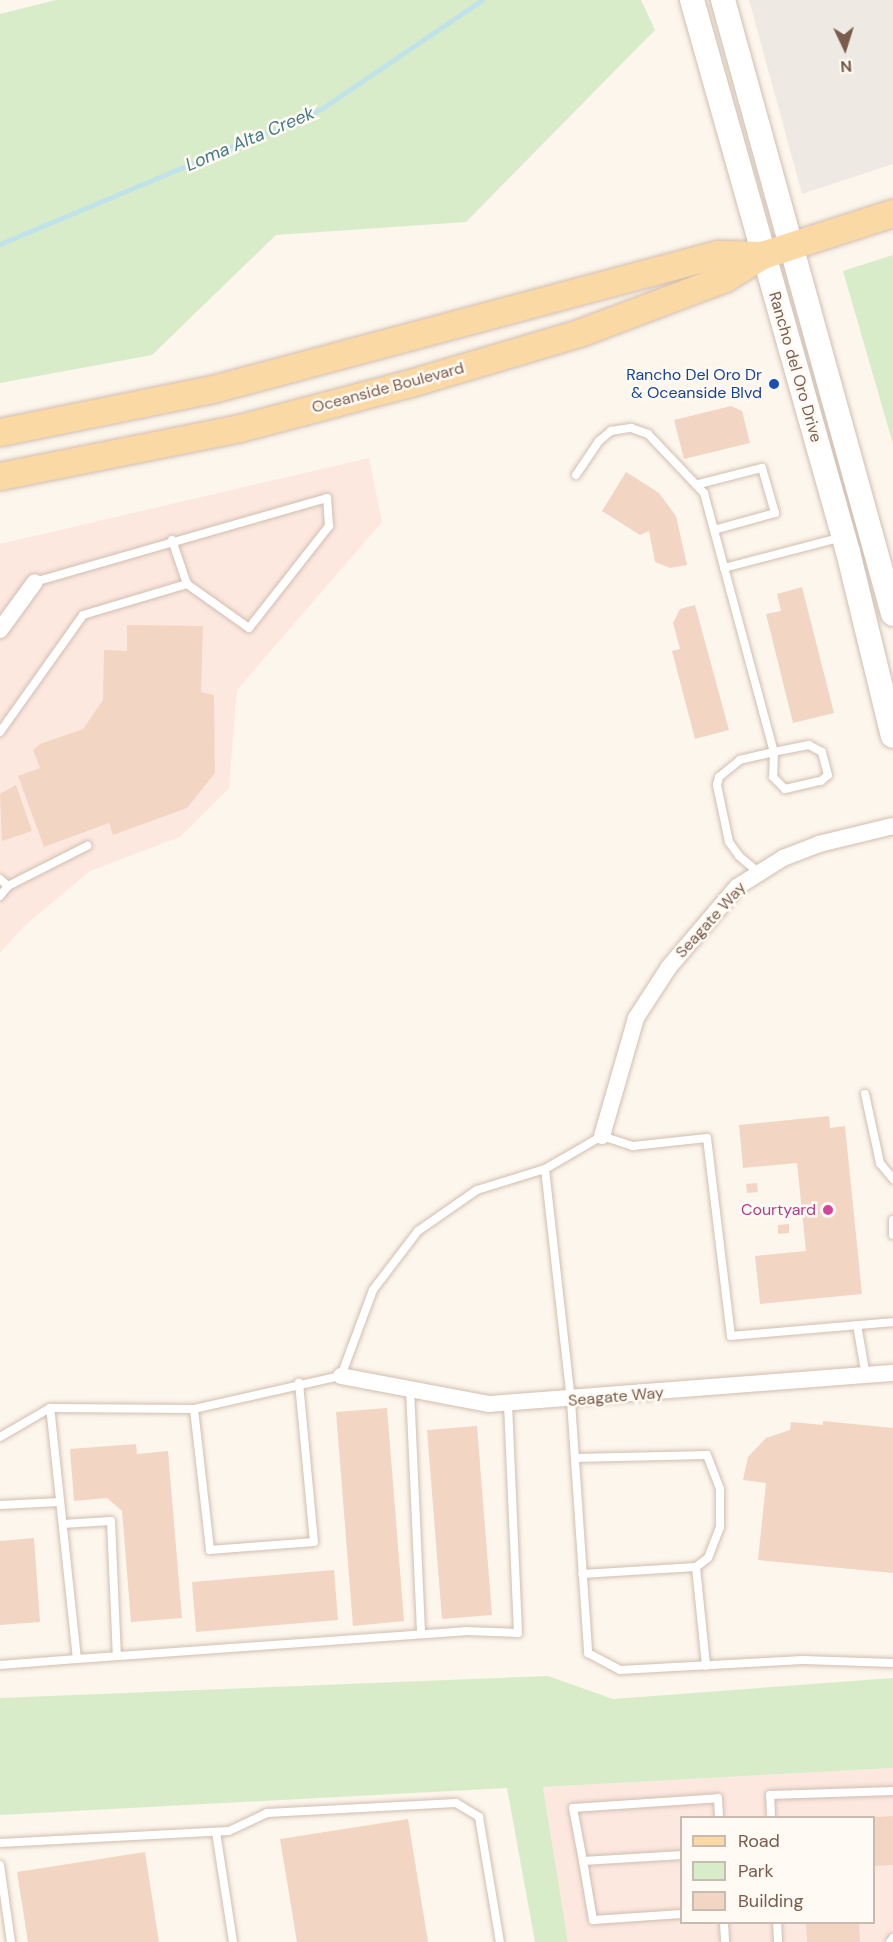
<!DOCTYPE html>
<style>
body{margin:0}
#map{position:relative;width:893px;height:1942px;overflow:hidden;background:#fdf6ec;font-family:"DM Sans",sans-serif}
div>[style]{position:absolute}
.commercial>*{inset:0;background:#fde8e0}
.industrial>*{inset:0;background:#efe9e4}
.green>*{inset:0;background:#d8ecc9}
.stream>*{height:5px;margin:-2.5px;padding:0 2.5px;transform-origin:2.5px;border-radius:2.5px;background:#bfe3e8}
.building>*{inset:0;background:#f3d5c3}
.roads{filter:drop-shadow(0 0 2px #d1beb0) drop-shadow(0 0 2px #d1beb0)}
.lane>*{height:8px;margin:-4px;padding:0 4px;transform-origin:4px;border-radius:4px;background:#fff}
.street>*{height:16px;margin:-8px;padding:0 8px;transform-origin:8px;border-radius:8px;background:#fff}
.secondary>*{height:24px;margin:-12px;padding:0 12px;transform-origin:12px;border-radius:12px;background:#fff}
.primary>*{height:27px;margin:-13.5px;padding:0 13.5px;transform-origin:13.5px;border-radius:13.5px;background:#fbd9a5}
.dots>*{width:16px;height:16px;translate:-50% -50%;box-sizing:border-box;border:3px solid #fffaf3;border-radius:50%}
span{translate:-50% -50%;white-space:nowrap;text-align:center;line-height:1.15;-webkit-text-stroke:5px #fffaf3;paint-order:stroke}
.street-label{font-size:16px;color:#7a5c4d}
.transit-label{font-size:16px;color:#164399}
.right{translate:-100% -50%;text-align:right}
.hotel-label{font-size:16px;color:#b23c85}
.water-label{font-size:18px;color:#437c86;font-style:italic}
.legend{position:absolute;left:680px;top:1816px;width:195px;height:108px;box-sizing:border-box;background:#fffaf3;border:2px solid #cabbb1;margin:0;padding:8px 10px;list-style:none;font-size:18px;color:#7a5c4d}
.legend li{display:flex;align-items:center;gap:12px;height:30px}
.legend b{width:30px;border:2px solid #cabbb1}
.north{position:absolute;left:815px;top:18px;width:60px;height:60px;-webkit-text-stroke:4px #fffaf3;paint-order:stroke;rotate:176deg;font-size:16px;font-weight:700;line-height:24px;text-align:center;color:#7a5c4d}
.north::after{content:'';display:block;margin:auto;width:21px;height:27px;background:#7a5c4d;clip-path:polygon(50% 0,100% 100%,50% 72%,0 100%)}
</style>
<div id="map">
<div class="commercial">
<i style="clip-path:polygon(369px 458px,382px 522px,237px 690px,229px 788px,180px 837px,90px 871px,22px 928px,0 953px,0 544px)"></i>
<i style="clip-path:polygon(evenodd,893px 1768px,893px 1942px,568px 1942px,543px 1787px,893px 1768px,682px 1818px,874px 1818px,874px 1922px,682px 1922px,682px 1818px)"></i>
</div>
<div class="industrial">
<i style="clip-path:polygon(749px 0,893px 0,893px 164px,802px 194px)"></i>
</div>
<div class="green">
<i style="clip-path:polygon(56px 0,641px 0,655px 30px,466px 222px,276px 235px,152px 355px,0 383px,0 14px)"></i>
<i style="clip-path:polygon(893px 255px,893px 444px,843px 271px)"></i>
<i style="clip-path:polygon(548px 1676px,613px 1699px,893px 1678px,893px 1768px,543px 1787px,568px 1942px,535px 1942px,507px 1788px,0 1815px,0 1698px)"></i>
</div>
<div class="stream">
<i style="left:0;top:244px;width:348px;rotate:-22.8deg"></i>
<i style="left:321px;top:109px;width:194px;rotate:-34.1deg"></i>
</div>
<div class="building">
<i style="clip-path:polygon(731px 406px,742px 411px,750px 443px,684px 459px,674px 420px)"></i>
<i style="clip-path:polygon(626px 472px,659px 493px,676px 516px,687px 565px,670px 568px,655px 562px,649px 531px,640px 535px,602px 511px)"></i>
<i style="clip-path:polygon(802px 587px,834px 713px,793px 723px,766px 614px,781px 611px,777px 594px)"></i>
<i style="clip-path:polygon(695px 605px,729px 730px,695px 739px,672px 651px,680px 649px,673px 623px,680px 609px)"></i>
<i style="clip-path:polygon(127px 625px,203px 626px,201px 692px,214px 695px,215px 773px,187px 808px,113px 835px,109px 823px,44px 847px,18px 776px,40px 768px,33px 750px,40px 744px,83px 729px,103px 700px,104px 650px,127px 651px)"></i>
<i style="clip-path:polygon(16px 785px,32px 831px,2px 841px,0 794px)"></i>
<i style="clip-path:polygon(829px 1116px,830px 1128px,845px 1126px,862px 1294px,760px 1304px,755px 1256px,806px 1251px,797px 1163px,743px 1168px,739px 1125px)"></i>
<i style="clip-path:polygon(757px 1183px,758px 1192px,747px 1193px,746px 1184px)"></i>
<i style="clip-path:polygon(789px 1224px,789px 1233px,778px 1234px,778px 1225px)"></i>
<i style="clip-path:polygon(387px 1408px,404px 1621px,353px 1626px,336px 1412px)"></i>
<i style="clip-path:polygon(823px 1421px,893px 1428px,893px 1573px,758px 1560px,766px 1483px,743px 1480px,748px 1457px,766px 1438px,790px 1430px,791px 1422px,823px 1425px)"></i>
<i style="clip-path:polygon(477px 1426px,492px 1615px,442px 1619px,427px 1430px)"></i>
<i style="clip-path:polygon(136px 1444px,137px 1454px,168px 1451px,182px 1618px,131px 1622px,122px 1511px,107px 1498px,74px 1501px,70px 1449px)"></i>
<i style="clip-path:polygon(34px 1538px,40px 1622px,0 1625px,0 1541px)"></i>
<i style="clip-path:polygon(334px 1570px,338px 1620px,196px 1632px,192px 1582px)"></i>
<i style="clip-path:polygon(893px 1816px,893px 1865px,874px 1866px,874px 1817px)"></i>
<i style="clip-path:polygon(408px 1819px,428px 1942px,297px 1942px,280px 1839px)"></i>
<i style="clip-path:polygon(145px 1852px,159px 1942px,28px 1942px,17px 1872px)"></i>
<i style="clip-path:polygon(806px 1922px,859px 1922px,860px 1942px,807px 1942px)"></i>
</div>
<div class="roads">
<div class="lane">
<i style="left:576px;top:475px;width:41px;rotate:-55.9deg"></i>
<i style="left:599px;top:441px;width:16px;rotate:-40deg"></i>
<i style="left:611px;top:431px;width:20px;rotate:-9deg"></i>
<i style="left:631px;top:428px;width:18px;rotate:19deg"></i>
<i style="left:648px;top:434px;width:81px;rotate:46.5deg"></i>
<i style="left:704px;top:493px;width:268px;rotate:74.9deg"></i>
<i style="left:774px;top:752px;width:25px;rotate:92deg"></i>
<i style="left:773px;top:777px;width:17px;rotate:45deg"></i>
<i style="left:785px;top:789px;width:37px;rotate:-13deg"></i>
<i style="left:821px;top:781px;width:9px;rotate:-41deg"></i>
<i style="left:828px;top:775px;width:24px;rotate:-105deg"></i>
<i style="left:822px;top:752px;width:15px;rotate:-152deg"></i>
<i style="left:809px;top:745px;width:36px;rotate:169deg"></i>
<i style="left:774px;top:752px;width:35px;rotate:167deg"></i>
<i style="left:740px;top:760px;width:27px;rotate:141deg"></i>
<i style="left:719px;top:777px;width:8px;rotate:104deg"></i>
<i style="left:717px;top:785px;width:58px;rotate:78.1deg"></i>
<i style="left:729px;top:842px;width:17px;rotate:54deg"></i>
<i style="left:739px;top:856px;width:25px;rotate:40deg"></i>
<i style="left:699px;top:484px;width:65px;rotate:-14.3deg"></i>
<i style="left:762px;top:468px;width:47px;rotate:73.9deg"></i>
<i style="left:775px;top:513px;width:63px;rotate:164.4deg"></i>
<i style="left:172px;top:540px;width:46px;rotate:71.2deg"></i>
<i style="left:724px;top:568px;width:123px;rotate:-14.6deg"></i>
<i style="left:0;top:732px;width:143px;rotate:-54.6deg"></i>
<i style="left:83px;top:615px;width:109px;rotate:-16.6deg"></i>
<i style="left:187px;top:584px;width:76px;rotate:35.4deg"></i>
<i style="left:249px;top:628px;width:130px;rotate:-51.9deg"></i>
<i style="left:329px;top:526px;width:28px;rotate:-94deg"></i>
<i style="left:327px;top:498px;width:304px;rotate:164deg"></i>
<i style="left:0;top:879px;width:11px;rotate:41deg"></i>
<i style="left:8px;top:886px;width:13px;rotate:129deg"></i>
<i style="left:8px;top:886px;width:89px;rotate:-26.9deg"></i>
<i style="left:865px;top:1094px;width:71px;rotate:77.7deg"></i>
<i style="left:880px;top:1163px;width:21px;rotate:51deg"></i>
<i style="left:545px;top:1169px;width:233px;rotate:83.6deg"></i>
<i style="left:571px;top:1401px;width:253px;rotate:86.1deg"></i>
<i style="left:588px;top:1653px;width:36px;rotate:28deg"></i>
<i style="left:620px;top:1670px;width:183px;rotate:-3.1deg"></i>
<i style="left:803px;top:1660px;width:90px;rotate:1.9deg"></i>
<i style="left:893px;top:1220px;width:15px;rotate:90deg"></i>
<i style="left:857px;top:1325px;width:52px;rotate:80deg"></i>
<i style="left:410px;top:1389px;width:245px;rotate:87.4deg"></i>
<i style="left:194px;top:1409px;width:142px;rotate:83.5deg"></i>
<i style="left:210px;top:1550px;width:104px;rotate:-4.4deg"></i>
<i style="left:314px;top:1542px;width:160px;rotate:-95.4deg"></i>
<i style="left:0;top:1437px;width:58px;rotate:-30.1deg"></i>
<i style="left:50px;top:1408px;width:144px;rotate:0.4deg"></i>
<i style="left:194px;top:1409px;width:151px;rotate:-12.7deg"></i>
<i style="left:341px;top:1376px;width:92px;rotate:-69.6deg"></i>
<i style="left:373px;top:1290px;width:74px;rotate:-52.7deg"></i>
<i style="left:418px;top:1231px;width:72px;rotate:-34.8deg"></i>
<i style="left:477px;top:1190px;width:71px;rotate:-17.2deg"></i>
<i style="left:545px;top:1169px;width:66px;rotate:-30.1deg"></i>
<i style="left:602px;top:1136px;width:33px;rotate:18deg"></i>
<i style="left:633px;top:1146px;width:74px;rotate:-6.2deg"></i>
<i style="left:707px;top:1138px;width:199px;rotate:83.1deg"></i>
<i style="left:731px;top:1336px;width:163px;rotate:-4.9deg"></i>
<i style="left:575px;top:1458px;width:132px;rotate:-1.3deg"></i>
<i style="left:707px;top:1455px;width:36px;rotate:69deg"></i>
<i style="left:720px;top:1489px;width:38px;rotate:90deg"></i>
<i style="left:720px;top:1527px;width:33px;rotate:111deg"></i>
<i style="left:708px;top:1558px;width:15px;rotate:143deg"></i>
<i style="left:696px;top:1567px;width:114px;rotate:176.5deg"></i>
<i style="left:0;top:1505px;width:60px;rotate:-2.9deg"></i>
<i style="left:63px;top:1524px;width:48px;rotate:-3.6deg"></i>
<i style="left:111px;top:1521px;width:135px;rotate:87.5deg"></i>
<i style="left:696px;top:1567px;width:99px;rotate:84.2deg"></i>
<i style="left:77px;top:1659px;width:389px;rotate:-4.1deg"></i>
<i style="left:465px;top:1631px;width:53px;rotate:2.2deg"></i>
<i style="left:518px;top:1633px;width:229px;rotate:-92.5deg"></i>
<i style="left:0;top:1665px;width:77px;rotate:-4.5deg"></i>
<i style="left:77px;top:1659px;width:252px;rotate:-96.1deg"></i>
<i style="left:771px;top:1818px;width:23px;rotate:-92deg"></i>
<i style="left:770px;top:1795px;width:123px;rotate:-1.9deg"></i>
<i style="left:216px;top:1832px;width:111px;rotate:81.2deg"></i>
<i style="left:0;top:1843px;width:229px;rotate:-3deg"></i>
<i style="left:229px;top:1831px;width:42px;rotate:-25.3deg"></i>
<i style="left:267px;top:1813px;width:189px;rotate:-3deg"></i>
<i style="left:456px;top:1803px;width:27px;rotate:31deg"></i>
<i style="left:479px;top:1817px;width:127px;rotate:80.5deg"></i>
<i style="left:682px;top:1855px;width:99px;rotate:176.5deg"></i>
<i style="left:583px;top:1861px;width:54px;rotate:-100.7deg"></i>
<i style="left:573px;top:1808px;width:145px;rotate:-3.9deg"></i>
<i style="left:718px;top:1798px;width:20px;rotate:87deg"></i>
<i style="left:583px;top:1861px;width:60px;rotate:80.4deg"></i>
<i style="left:593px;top:1920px;width:89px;rotate:-3.9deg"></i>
<i style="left:0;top:1865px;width:78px;rotate:81.9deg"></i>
<i style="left:724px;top:1922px;width:20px;rotate:87deg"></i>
<i style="left:777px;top:1922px;width:20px;rotate:87deg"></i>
<i style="left:890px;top:1942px;width:5px;rotate:-53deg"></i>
</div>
<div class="street">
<i style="left:0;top:630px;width:59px;rotate:-53.9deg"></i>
<i style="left:602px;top:1136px;width:123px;rotate:-73.9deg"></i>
<i style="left:636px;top:1018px;width:61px;rotate:-57.1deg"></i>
<i style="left:669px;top:967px;width:105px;rotate:-49.6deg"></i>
<i style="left:737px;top:887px;width:54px;rotate:-32.2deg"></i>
<i style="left:783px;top:858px;width:39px;rotate:-21deg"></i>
<i style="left:819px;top:844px;width:76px;rotate:-13.7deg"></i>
<i style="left:341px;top:1376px;width:151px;rotate:10.7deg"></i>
<i style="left:489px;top:1404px;width:405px;rotate:-4.4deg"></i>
</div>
<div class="secondary">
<i style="left:692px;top:0;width:574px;rotate:74.22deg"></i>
<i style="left:848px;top:552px;width:189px;rotate:76.3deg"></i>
<i style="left:723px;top:0;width:637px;rotate:74.52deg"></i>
</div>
<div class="primary">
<i style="left:0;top:432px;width:217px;rotate:-11.4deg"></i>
<i style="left:213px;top:389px;width:523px;rotate:-14.97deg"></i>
<i style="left:718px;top:254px;width:44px;rotate:1.3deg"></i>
<i style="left:0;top:476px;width:245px;rotate:-11.3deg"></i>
<i style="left:240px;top:428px;width:173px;rotate:-14.8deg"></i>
<i style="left:407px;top:384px;width:179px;rotate:-16.5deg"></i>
<i style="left:579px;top:333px;width:156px;rotate:-20.6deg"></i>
<i style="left:725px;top:278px;width:44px;rotate:-31.9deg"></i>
<i style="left:762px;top:255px;width:138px;rotate:-17.8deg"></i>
</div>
</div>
<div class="dots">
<i style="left:774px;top:384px;background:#1a4fb4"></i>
<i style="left:828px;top:1210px;background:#d1479c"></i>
</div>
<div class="street-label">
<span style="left:795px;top:367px;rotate:74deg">Rancho del Oro Drive</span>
<span style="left:388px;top:388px;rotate:-15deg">Oceanside Boulevard</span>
<span style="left:711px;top:920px;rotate:-48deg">Seagate Way</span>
<span style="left:616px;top:1397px;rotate:-5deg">Seagate Way</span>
</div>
<div class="transit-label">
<span class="right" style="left:762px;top:384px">Rancho Del Oro Dr<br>&amp; Oceanside Blvd</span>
</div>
<div class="hotel-label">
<span class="right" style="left:816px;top:1210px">Courtyard</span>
</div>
<div class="water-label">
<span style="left:250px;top:139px;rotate:-23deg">Loma Alta Creek</span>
</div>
<ul class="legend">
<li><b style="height:8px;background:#fbd9a5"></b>Road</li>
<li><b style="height:16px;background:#d8ecc9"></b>Park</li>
<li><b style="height:16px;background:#f3d5c3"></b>Building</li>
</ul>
<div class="north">N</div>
</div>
